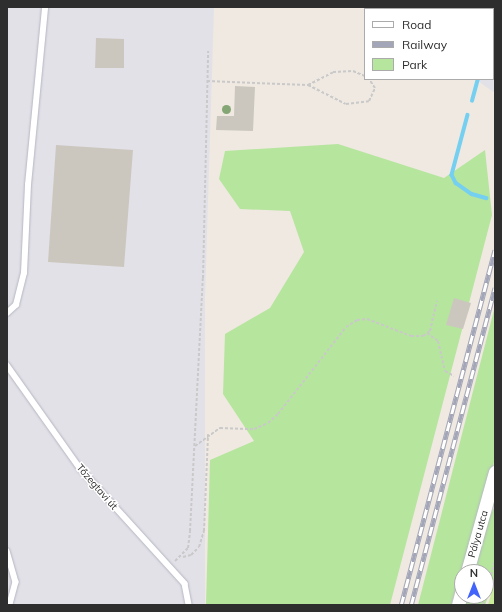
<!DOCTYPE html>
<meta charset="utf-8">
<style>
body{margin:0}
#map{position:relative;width:502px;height:612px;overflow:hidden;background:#efe9e1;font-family:Mulish,sans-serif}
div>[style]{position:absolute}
.industrial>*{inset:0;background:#e3e1e8}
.green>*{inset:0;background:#b6e59e}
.pitch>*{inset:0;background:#c9ec9a}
.stream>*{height:3.5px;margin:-1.75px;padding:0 1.75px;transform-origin:1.75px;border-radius:1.75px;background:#75cff0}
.building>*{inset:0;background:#cbc7bf}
.path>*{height:2px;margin-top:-1px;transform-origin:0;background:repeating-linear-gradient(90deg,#c9c9c9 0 3px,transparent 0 5px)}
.roads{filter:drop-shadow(0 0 1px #b4b7c1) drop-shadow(0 0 1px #b4b7c1)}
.service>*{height:5.5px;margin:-2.75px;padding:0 2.75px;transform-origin:2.75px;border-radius:2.75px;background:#fff}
.tertiary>*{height:13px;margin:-6.5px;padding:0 6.5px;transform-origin:6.5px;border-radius:6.5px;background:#fff}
.rail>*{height:4.5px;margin-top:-2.25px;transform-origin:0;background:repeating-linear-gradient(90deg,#fff 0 9px,#a3a6b8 0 18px);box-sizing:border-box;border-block:1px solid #a3a6b8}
.trees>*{width:9px;height:9px;margin:-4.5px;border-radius:50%;background:#84a574}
span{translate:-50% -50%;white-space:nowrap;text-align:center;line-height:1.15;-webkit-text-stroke:3px #fff;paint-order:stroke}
.street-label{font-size:10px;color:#2e2e2e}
.frame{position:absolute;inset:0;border:8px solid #2e2e2e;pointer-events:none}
.legend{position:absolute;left:364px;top:8px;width:130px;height:72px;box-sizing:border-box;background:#fff;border:1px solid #ababab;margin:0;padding:5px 7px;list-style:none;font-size:12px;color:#2e2e2e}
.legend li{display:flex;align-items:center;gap:8px;height:20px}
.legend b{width:20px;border:1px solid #ababab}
.north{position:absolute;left:454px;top:564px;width:40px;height:40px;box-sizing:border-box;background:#fff;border:1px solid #ababab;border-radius:50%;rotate:0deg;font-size:11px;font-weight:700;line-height:16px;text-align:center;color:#2e2e2e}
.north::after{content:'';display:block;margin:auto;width:14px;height:18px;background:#4264fb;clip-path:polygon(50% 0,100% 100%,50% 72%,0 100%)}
</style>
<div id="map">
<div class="industrial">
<i style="clip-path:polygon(7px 7px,214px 7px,205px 300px,205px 605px,7px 605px)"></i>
<i style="clip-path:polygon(371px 7px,495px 7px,495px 93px,475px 79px,493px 79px,493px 9px)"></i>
</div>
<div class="green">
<i style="clip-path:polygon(338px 144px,444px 178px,485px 150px,492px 215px,390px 605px,206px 605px,210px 460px,254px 441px,223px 394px,225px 334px,270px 308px,304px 252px,290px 211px,240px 209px,219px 179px,225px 151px)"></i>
<i style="clip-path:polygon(495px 306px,495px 459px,451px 605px,418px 605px)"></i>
<i style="clip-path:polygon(495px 470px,495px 578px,485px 605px,463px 605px,470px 596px,486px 596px,486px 572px,472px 572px,481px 515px,489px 518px,494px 508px,489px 492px)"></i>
</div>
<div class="pitch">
<i style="clip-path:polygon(495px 581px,495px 605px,488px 605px)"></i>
</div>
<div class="stream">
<i style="left:383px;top:7px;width:4px;rotate:34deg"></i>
<i style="left:472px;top:101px;width:23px;rotate:-75deg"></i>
<i style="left:468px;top:115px;width:62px;rotate:104.9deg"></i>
<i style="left:452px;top:175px;width:9px;rotate:63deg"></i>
<i style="left:456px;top:183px;width:19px;rotate:35deg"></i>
<i style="left:472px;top:194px;width:15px;rotate:16deg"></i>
</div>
<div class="building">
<i style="clip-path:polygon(96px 38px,124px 39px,124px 68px,95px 68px)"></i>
<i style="clip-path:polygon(235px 86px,255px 87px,253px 131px,216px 130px,217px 116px,234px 116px)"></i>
<i style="clip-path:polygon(56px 145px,133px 150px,124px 267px,48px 262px)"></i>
<i style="clip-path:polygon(454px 298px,471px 303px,463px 329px,446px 325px)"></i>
</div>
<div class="path">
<i style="left:207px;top:81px;width:101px;rotate:2.3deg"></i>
<i style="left:308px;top:85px;width:42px;rotate:26.6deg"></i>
<i style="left:346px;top:104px;width:23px;rotate:-7deg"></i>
<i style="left:369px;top:101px;width:14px;rotate:-65deg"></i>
<i style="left:375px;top:88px;width:11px;rotate:-124deg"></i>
<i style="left:308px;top:85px;width:28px;rotate:-27deg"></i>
<i style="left:333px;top:72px;width:20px;rotate:-3deg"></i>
<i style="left:353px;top:71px;width:13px;rotate:23deg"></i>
<i style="left:427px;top:333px;width:14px;rotate:36deg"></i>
<i style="left:438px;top:341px;width:31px;rotate:77deg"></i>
<i style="left:445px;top:371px;width:10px;rotate:29deg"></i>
<i style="left:195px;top:446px;width:31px;rotate:-36deg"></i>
<i style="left:220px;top:428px;width:34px;rotate:2deg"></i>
<i style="left:254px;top:429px;width:15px;rotate:-23deg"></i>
<i style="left:268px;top:423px;width:13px;rotate:-42deg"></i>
<i style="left:278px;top:414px;width:110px;rotate:-52deg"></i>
<i style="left:346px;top:327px;width:13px;rotate:-32deg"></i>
<i style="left:357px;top:320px;width:10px;rotate:-6deg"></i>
<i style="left:367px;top:319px;width:47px;rotate:21.1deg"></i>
<i style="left:411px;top:336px;width:12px"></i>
<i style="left:423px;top:336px;width:9px;rotate:-36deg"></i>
<i style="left:430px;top:331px;width:31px;rotate:-77deg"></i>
<i style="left:183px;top:557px;width:8px;rotate:-14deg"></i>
<i style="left:191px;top:555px;width:11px;rotate:-45deg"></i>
<i style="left:199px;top:547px;width:17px;rotate:-73deg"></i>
<i style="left:204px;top:531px;width:97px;rotate:-87.6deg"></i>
<i style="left:175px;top:561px;width:18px;rotate:-45deg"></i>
<i style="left:188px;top:548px;width:17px;rotate:-83deg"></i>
<i style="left:190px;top:531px;width:253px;rotate:-87.1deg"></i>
<i style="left:203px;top:278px;width:227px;rotate:-88.7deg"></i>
<i style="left:486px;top:594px;width:34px;rotate:-75deg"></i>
<i style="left:483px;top:605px;width:9px;rotate:-77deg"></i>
</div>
<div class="roads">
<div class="service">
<i style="left:7px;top:313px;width:12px;rotate:-42deg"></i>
<i style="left:16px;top:305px;width:33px;rotate:-76deg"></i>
<i style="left:24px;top:273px;width:88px;rotate:-87.4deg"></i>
<i style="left:28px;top:185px;width:179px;rotate:-84.5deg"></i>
<i style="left:7px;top:365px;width:126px;rotate:54.7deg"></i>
<i style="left:80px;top:468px;width:156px;rotate:47.8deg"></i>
<i style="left:185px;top:584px;width:21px;rotate:79deg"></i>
<i style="left:7px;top:551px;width:32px;rotate:74deg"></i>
<i style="left:16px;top:582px;width:24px;rotate:105deg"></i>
</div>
<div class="tertiary">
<i style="left:467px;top:572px;width:104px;rotate:-74.4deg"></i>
<i style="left:458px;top:605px;width:16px;rotate:-75deg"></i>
</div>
</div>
<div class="rail">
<i style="left:401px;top:605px;width:367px;rotate:-75.2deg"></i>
<i style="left:411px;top:605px;width:328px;rotate:-75.2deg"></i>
</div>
<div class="trees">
<i style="left:226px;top:109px"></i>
</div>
<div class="street-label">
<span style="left:97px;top:487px;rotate:49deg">Tőzegtavi út</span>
<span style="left:478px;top:534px;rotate:-74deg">Pálya utca</span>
</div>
<div class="frame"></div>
<ul class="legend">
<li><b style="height:5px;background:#fff"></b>Road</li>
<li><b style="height:5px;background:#a3a6b8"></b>Railway</li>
<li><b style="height:11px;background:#b6e59e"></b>Park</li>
</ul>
<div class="north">N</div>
</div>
